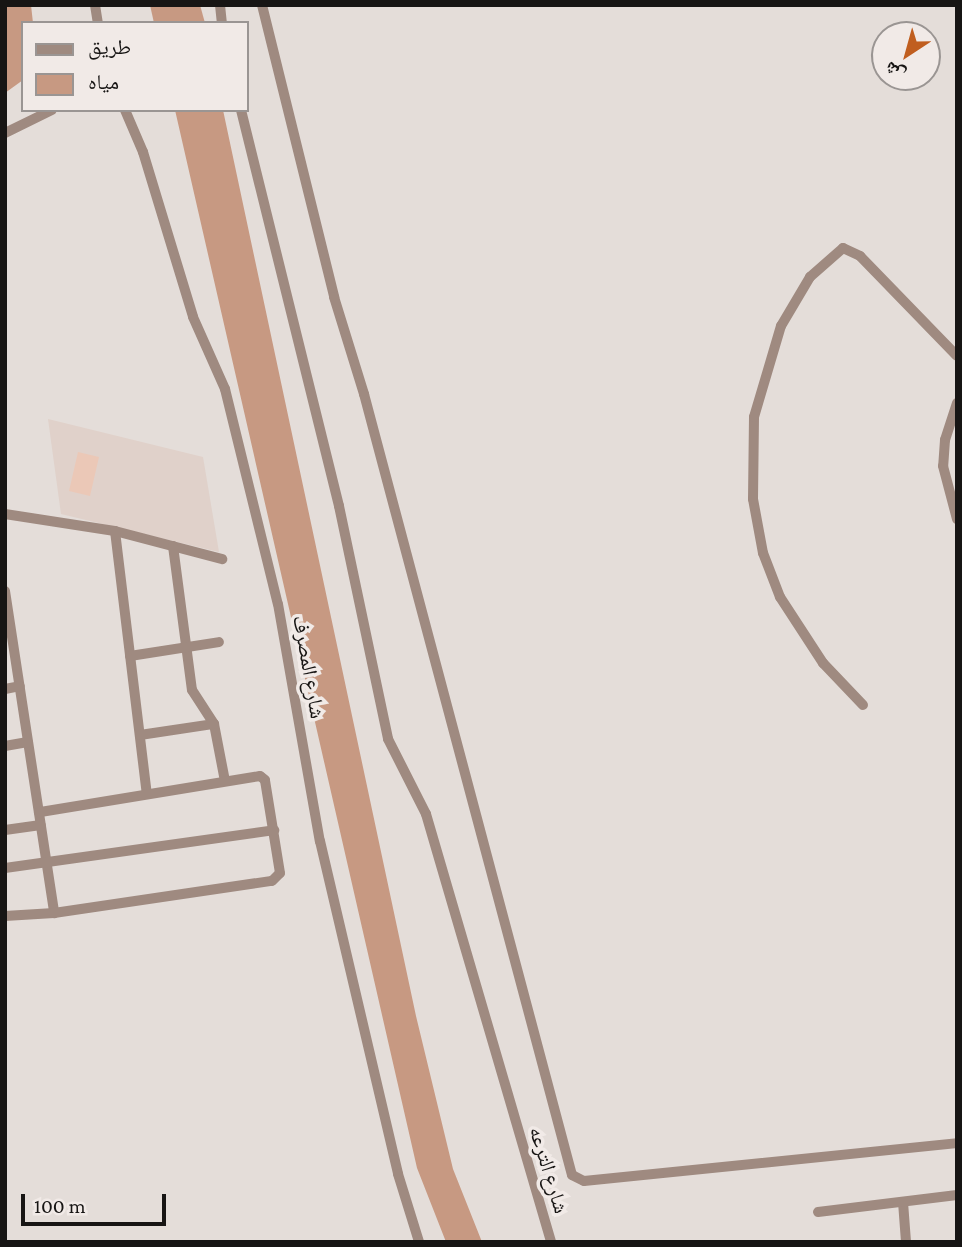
<!DOCTYPE html>
<meta charset="utf-8">
<style>
body{margin:0}
#map{position:relative;width:962px;height:1247px;overflow:hidden;background:#e4ddd9;font-family:"Crimson Pro","Noto Naskh Arabic",serif}
div>[style]{position:absolute}
.built>*{inset:0;background:#e0d1ca}
.green>*{inset:0;background:#ebc8b7}
.water>*{inset:0;background:#c79982}
.minor>*{height:10px;margin:-5px;padding:0 5px;transform-origin:5px;border-radius:5px;background:#9f8a80}
span{translate:-50% -50%;white-space:nowrap;text-align:center;line-height:1.15;-webkit-text-stroke:7px #f1eae7;paint-order:stroke}
.street-label{font-size:21px;color:#171514}
.frame{position:absolute;inset:0;border:7px solid #171514;pointer-events:none}
.legend{position:absolute;left:21px;top:21px;width:228px;height:91px;box-sizing:border-box;background:#f1eae7;border:2px solid #9a9593;margin:0;padding:9px 12px;list-style:none;font-size:21px;color:#171514}
.legend li{display:flex;align-items:center;gap:14px;height:35px}
.legend b{width:35px;border:2px solid #9a9593}
.north{position:absolute;left:871px;top:21px;width:70px;height:70px;box-sizing:border-box;background:#f1eae7;border:2px solid #9a9593;border-radius:50%;rotate:216deg;font-size:19px;font-weight:700;line-height:28px;text-align:center;color:#171514}
.north::after{content:'';display:block;margin:auto;width:24px;height:32px;background:#c05e1f;clip-path:polygon(50% 0,100% 100%,50% 72%,0 100%)}
.scale{position:absolute;left:21px;top:1194px;width:145px;height:32px;box-sizing:border-box;border:4px solid #171514;border-top:0;padding-left:9px;font-size:21px;line-height:24px;white-space:nowrap;color:#171514;-webkit-text-stroke:5px #f1eae7;paint-order:stroke}
</style>
<div id="map">
<div class="built">
<i style="clip-path:polygon(48px 419px,203px 457px,219px 552px,61px 514px)"></i>
</div>
<div class="green">
<i style="clip-path:polygon(78px 452px,99px 457px,90px 496px,69px 491px)"></i>
</div>
<div class="water">
<i style="clip-path:polygon(5px 5px,31px 5px,33px 23px,23px 23px,23px 80px,5px 93px)"></i>
<i style="clip-path:polygon(150px 5px,200px 5px,205px 23px,154px 23px)"></i>
<i style="clip-path:polygon(175px 110px,223px 110px,416px 1016px,453px 1169px,482px 1242px,446px 1242px,417px 1168px)"></i>
</div>
<div class="minor">
<i style="left:95px;top:5px;width:18px;rotate:81deg"></i>
<i style="left:220px;top:5px;width:18px;rotate:84deg"></i>
<i style="left:262px;top:5px;width:301px;rotate:76.1deg"></i>
<i style="left:334px;top:297px;width:102px;rotate:72.8deg"></i>
<i style="left:364px;top:394px;width:808px;rotate:75.09deg"></i>
<i style="left:572px;top:1175px;width:13px;rotate:27deg"></i>
<i style="left:584px;top:1181px;width:375px;rotate:-5.8deg"></i>
<i style="left:125px;top:110px;width:46px;rotate:66.8deg"></i>
<i style="left:143px;top:152px;width:172px;rotate:73.1deg"></i>
<i style="left:193px;top:317px;width:79px;rotate:66deg"></i>
<i style="left:225px;top:389px;width:221px;rotate:76.2deg"></i>
<i style="left:278px;top:604px;width:241px;rotate:80deg"></i>
<i style="left:320px;top:841px;width:342px;rotate:76.8deg"></i>
<i style="left:398px;top:1174px;width:71px;rotate:72.8deg"></i>
<i style="left:241px;top:110px;width:408px;rotate:76.1deg"></i>
<i style="left:339px;top:506px;width:238px;rotate:78.1deg"></i>
<i style="left:388px;top:739px;width:84px;rotate:63.1deg"></i>
<i style="left:426px;top:814px;width:446px;rotate:73.7deg"></i>
<i style="left:5px;top:133px;width:52px;rotate:-26.1deg"></i>
<i style="left:957px;top:403px;width:39px;rotate:108deg"></i>
<i style="left:945px;top:440px;width:26px;rotate:94deg"></i>
<i style="left:943px;top:466px;width:55px;rotate:75.2deg"></i>
<i style="left:5px;top:514px;width:111px;rotate:8.8deg"></i>
<i style="left:115px;top:531px;width:111px;rotate:14.7deg"></i>
<i style="left:115px;top:531px;width:265px;rotate:83.1deg"></i>
<i style="left:173px;top:546px;width:145px;rotate:82.5deg"></i>
<i style="left:192px;top:690px;width:40px;rotate:57.1deg"></i>
<i style="left:214px;top:724px;width:58px;rotate:79.1deg"></i>
<i style="left:5px;top:591px;width:326px;rotate:81.3deg"></i>
<i style="left:130px;top:656px;width:90px;rotate:-8.9deg"></i>
<i style="left:5px;top:689px;width:15px;rotate:-11deg"></i>
<i style="left:863px;top:705px;width:58px;rotate:-133.6deg"></i>
<i style="left:823px;top:663px;width:79px;rotate:-123.1deg"></i>
<i style="left:780px;top:597px;width:47px;rotate:-111.1deg"></i>
<i style="left:763px;top:553px;width:55px;rotate:-100.5deg"></i>
<i style="left:753px;top:499px;width:82px;rotate:-89.3deg"></i>
<i style="left:754px;top:417px;width:95px;rotate:-73.5deg"></i>
<i style="left:781px;top:326px;width:57px;rotate:-59.4deg"></i>
<i style="left:810px;top:277px;width:44px;rotate:-41.3deg"></i>
<i style="left:843px;top:248px;width:19px;rotate:25deg"></i>
<i style="left:860px;top:256px;width:139px;rotate:45.9deg"></i>
<i style="left:140px;top:735px;width:75px;rotate:-8.5deg"></i>
<i style="left:5px;top:746px;width:23px;rotate:-10deg"></i>
<i style="left:5px;top:830px;width:36px;rotate:-8deg"></i>
<i style="left:5px;top:868px;width:272px;rotate:-8deg"></i>
<i style="left:5px;top:916px;width:49px;rotate:-3.5deg"></i>
<i style="left:54px;top:913px;width:220px;rotate:-8.4deg"></i>
<i style="left:272px;top:881px;width:11px;rotate:-45deg"></i>
<i style="left:280px;top:873px;width:94px;rotate:-99.2deg"></i>
<i style="left:265px;top:780px;width:6px;rotate:-141deg"></i>
<i style="left:260px;top:776px;width:224px;rotate:170.7deg"></i>
<i style="left:903px;top:1202px;width:40px;rotate:85.7deg"></i>
<i style="left:818px;top:1212px;width:140px;rotate:-7deg"></i>
</div>
<div class="street-label">
<span style="left:309px;top:667px;rotate:80deg">شارع المصرف</span>
<span style="left:549px;top:1170px;rotate:73deg">شارع الترعه</span>
</div>
<div class="frame"></div>
<ul class="legend">
<li><b style="height:9px;background:#9f8a80"></b>طريق</li>
<li><b style="height:19px;background:#c79982"></b>مياه</li>
</ul>
<div class="north">ش</div>
<div class="scale">100 m</div>
</div>
